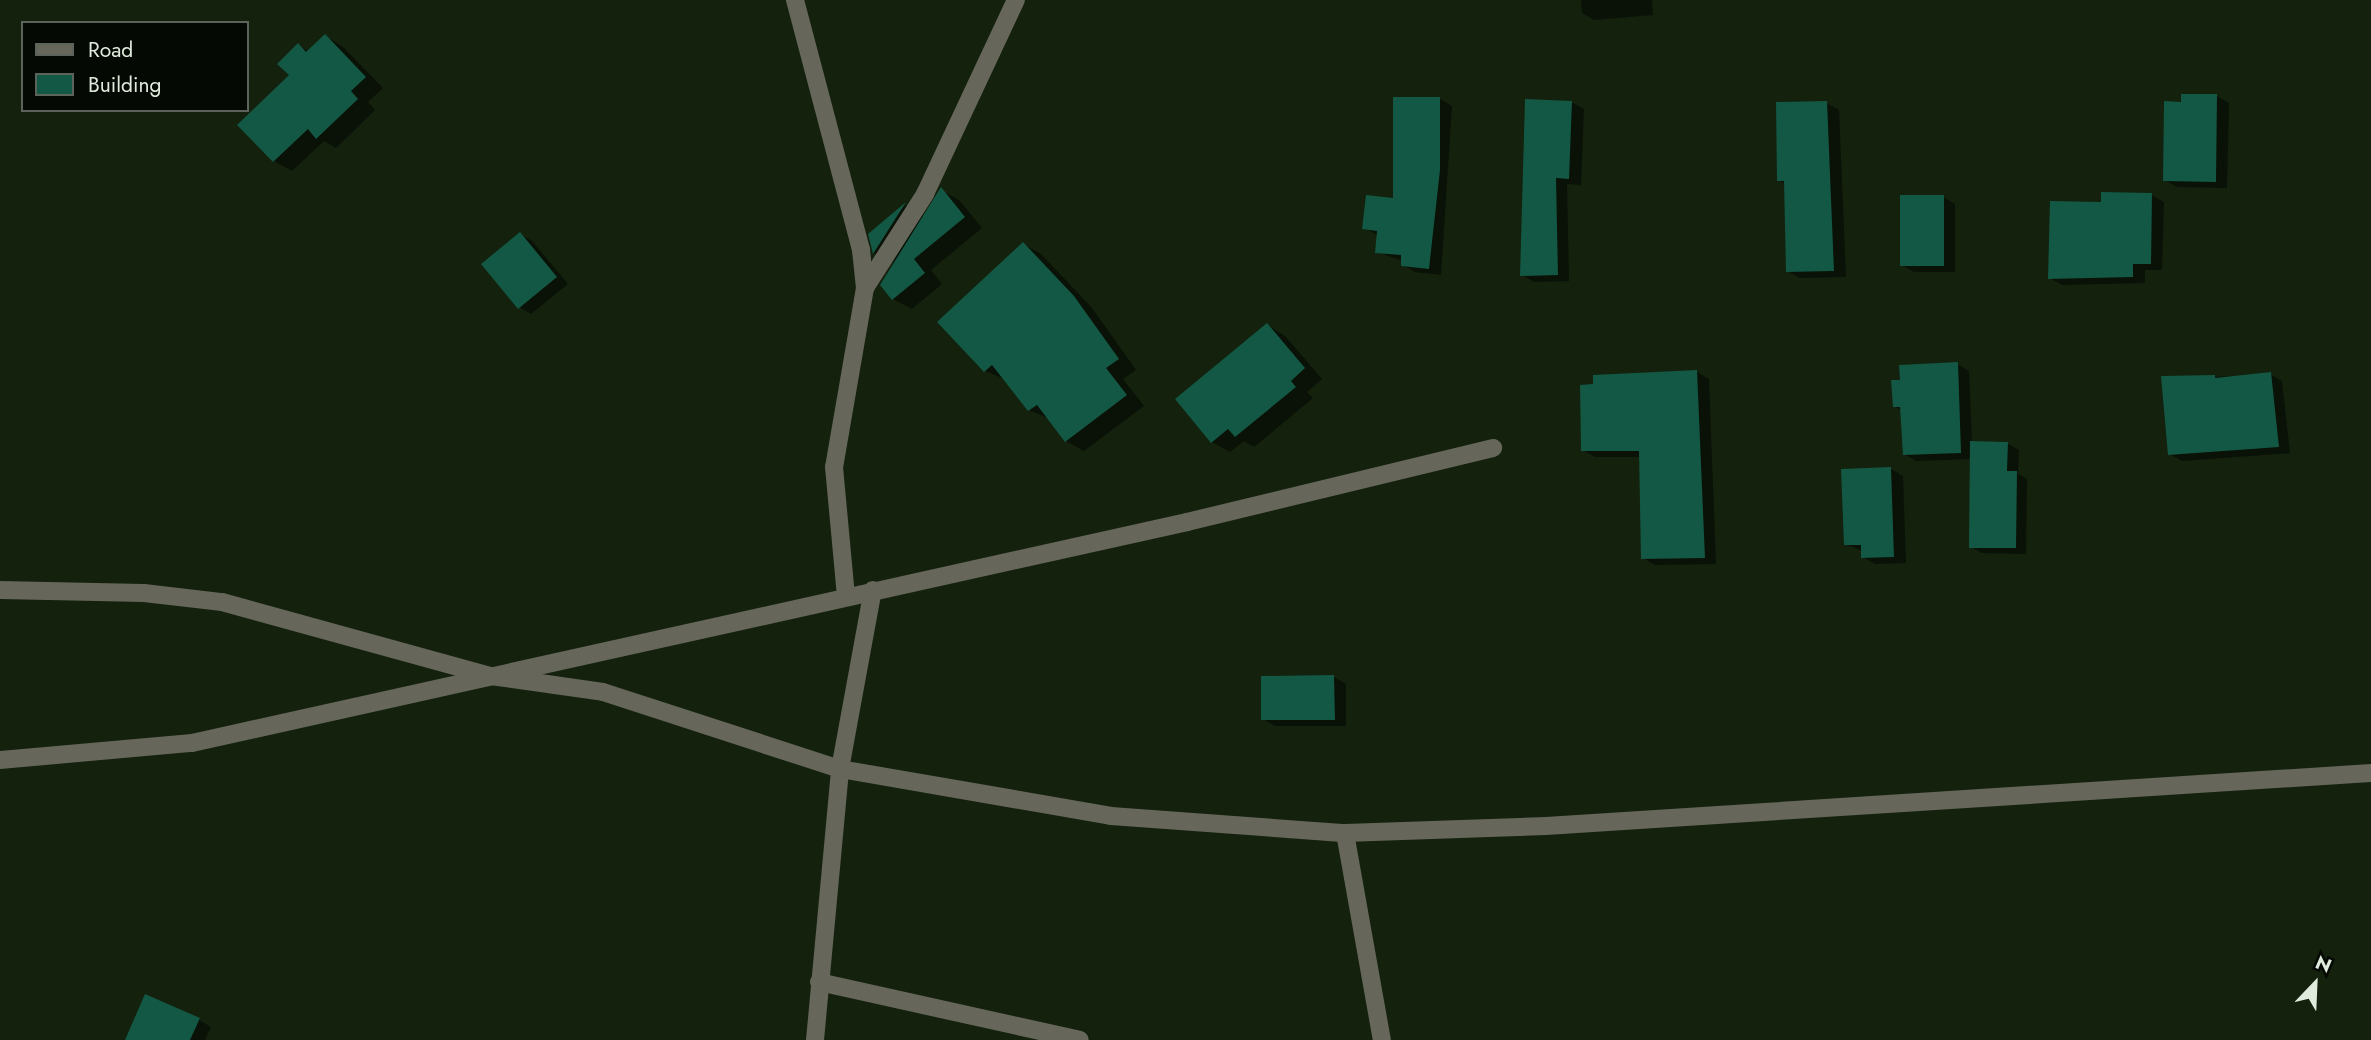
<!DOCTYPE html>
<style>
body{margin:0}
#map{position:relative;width:2371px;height:1040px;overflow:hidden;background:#13210d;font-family:Jost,sans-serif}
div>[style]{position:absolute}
.shadow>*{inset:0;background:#0007}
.building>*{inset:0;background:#135844}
.minor>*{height:18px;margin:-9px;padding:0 9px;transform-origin:9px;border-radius:9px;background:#66665a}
span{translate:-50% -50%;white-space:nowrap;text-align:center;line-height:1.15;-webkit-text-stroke:5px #040903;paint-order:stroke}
.legend{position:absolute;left:21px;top:21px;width:228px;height:91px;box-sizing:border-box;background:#040903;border:2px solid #5c635a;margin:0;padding:9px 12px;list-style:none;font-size:21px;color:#e0eadd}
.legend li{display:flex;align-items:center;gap:14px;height:35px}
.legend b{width:35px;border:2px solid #5c635a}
.north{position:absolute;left:2280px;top:949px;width:70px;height:70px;-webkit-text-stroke:5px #040903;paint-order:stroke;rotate:23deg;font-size:19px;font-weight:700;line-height:28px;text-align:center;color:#e0eadd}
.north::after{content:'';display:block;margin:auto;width:24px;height:32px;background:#e0eadd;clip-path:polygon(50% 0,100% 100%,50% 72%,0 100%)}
</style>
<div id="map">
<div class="shadow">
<i style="clip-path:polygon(1581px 0,1652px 0,1653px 15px,1594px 20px,1582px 13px)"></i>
<i style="clip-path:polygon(325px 36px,343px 47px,383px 88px,368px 102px,375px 110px,336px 148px,324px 141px,292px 171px,274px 161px,298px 45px,309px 52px)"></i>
<i style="clip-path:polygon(2217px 96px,2229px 103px,2227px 188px,2177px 187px,2165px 180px,2183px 104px)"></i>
<i style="clip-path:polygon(1440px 99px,1452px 106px,1441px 275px,1415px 272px,1403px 265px,1403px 261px,1377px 252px,1378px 235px,1364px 228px,1394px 200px)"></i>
<i style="clip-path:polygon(1571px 102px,1584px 109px,1581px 185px,1567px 184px,1569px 281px,1534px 282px,1522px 275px)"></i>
<i style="clip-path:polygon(1826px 103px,1839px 110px,1846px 277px,1800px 278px,1788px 271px,1786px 184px,1778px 180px)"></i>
<i style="clip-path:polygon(941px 190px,959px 200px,982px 228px,931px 270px,942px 284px,912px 309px,893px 299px,903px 253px,892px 263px,874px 253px,870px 234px,906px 205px,925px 216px)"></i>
<i style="clip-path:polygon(2151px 195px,2164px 202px,2162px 270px,2145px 270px,2145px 283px,2062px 285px,2050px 278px)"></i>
<i style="clip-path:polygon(1943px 197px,1955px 204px,1955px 272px,1914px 272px,1902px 265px)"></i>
<i style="clip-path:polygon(520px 234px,532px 241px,568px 284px,531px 314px,519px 307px)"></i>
<i style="clip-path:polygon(1023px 244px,1041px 254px,1092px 308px,1136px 370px,1123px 379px,1144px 406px,1084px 451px,1066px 441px,1050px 419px,1029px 410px,1005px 379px,985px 371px)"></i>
<i style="clip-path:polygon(1267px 325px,1285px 336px,1322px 379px,1307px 392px,1313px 398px,1254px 447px,1244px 441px,1230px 452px,1212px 442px)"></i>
<i style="clip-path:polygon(1957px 364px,1969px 371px,1972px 443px,2008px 444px,2019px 450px,2018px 474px,2027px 479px,2026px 554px,1982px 553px,1971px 547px,1972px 459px,1916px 461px,1904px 454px,1902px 411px,1894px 406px)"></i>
<i style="clip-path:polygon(1697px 372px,1709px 379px,1716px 564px,1655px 565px,1643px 558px,1641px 457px,1595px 457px,1583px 450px)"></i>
<i style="clip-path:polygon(2270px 374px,2282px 381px,2290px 453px,2182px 461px,2170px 454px,2214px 377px)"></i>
<i style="clip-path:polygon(1891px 469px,1903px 476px,1906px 563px,1875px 564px,1863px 557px,1863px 551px,1845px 544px)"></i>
<i style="clip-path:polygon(1334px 677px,1346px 684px,1346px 726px,1275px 726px,1263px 719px)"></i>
<i style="clip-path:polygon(199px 1020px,211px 1027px,205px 1040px,132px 1040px)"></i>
</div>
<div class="building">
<i style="clip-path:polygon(325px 34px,366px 77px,351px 91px,358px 99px,316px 139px,308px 129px,273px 162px,237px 125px,289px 75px,277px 64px,298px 43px,306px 52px)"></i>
<i style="clip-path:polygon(2181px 94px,2217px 94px,2216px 182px,2163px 181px,2164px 101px,2181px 102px)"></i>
<i style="clip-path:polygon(1393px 97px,1440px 97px,1440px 170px,1429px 269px,1401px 266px,1401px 255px,1375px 253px,1377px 231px,1362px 229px,1366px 195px,1393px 198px)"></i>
<i style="clip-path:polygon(1525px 99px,1572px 101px,1569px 179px,1556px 178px,1558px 275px,1520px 276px)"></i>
<i style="clip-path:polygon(1827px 101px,1834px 271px,1786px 272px,1784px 181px,1777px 181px,1776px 102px)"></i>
<i style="clip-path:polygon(941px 187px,965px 217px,914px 259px,925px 273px,892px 300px,880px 285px)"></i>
<i style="clip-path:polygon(2101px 192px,2152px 193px,2151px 264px,2133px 264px,2133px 277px,2048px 279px,2050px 201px,2101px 202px)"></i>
<i style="clip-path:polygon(1900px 195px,1944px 195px,1944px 266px,1900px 266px)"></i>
<i style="clip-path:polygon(906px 202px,873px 254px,868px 234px)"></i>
<i style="clip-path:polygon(520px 232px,557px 277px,518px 309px,481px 264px)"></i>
<i style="clip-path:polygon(1023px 242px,1074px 296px,1119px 359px,1106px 368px,1127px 395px,1065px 442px,1037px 405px,1028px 411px,992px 365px,984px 372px,937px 322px)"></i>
<i style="clip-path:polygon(1267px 323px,1305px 368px,1291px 381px,1296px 387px,1235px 437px,1228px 429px,1211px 443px,1175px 399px)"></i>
<i style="clip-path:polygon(1958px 362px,1961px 453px,1903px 455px,1900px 407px,1893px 407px,1891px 380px,1900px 380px,1899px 365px)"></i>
<i style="clip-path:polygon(1697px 370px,1705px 558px,1641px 559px,1639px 451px,1581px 451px,1580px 385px,1593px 384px,1593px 375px)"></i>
<i style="clip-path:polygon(2271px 372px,2279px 447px,2168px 455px,2161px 376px,2215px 375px,2215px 378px)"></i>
<i style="clip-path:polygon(1970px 441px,2008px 442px,2007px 471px,2017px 471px,2016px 548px,1969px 548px)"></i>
<i style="clip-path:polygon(1891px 467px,1894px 557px,1861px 558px,1861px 545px,1844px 545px,1841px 469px)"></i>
<i style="clip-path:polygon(1334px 675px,1335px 720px,1261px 720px,1261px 676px)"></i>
<i style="clip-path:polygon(145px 994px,200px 1018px,190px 1040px,125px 1040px)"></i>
</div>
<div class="minor">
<i style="left:795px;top:0;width:259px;rotate:75.2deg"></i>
<i style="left:861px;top:250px;width:38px;rotate:84deg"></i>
<i style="left:865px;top:288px;width:182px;rotate:99.8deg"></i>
<i style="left:834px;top:467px;width:130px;rotate:84.7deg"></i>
<i style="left:865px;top:288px;width:112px;rotate:-57.4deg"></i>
<i style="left:925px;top:194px;width:214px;rotate:-64.9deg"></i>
<i style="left:0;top:590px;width:144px;rotate:1.2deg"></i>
<i style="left:144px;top:593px;width:79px;rotate:6.6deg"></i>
<i style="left:222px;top:602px;width:279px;rotate:15.4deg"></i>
<i style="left:491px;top:676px;width:113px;rotate:8.1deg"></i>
<i style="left:603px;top:692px;width:249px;rotate:18deg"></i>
<i style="left:840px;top:769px;width:275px;rotate:9.8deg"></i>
<i style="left:1111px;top:816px;width:235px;rotate:4.2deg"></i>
<i style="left:1345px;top:833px;width:201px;rotate:-2deg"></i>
<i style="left:1546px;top:826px;width:827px;rotate:-3.68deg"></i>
<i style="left:0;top:760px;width:193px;rotate:-5.1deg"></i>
<i style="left:192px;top:743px;width:1019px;rotate:-12.52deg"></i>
<i style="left:1187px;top:522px;width:315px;rotate:-13.6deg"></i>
<i style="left:1345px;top:833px;width:210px;rotate:79.9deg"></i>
<i style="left:819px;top:982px;width:267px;rotate:12.5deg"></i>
<i style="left:815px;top:1040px;width:272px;rotate:-84.7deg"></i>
<i style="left:840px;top:769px;width:182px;rotate:-79.6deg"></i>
</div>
<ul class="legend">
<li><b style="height:9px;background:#66665a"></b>Road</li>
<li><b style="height:19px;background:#135844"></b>Building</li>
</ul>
<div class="north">N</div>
</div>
